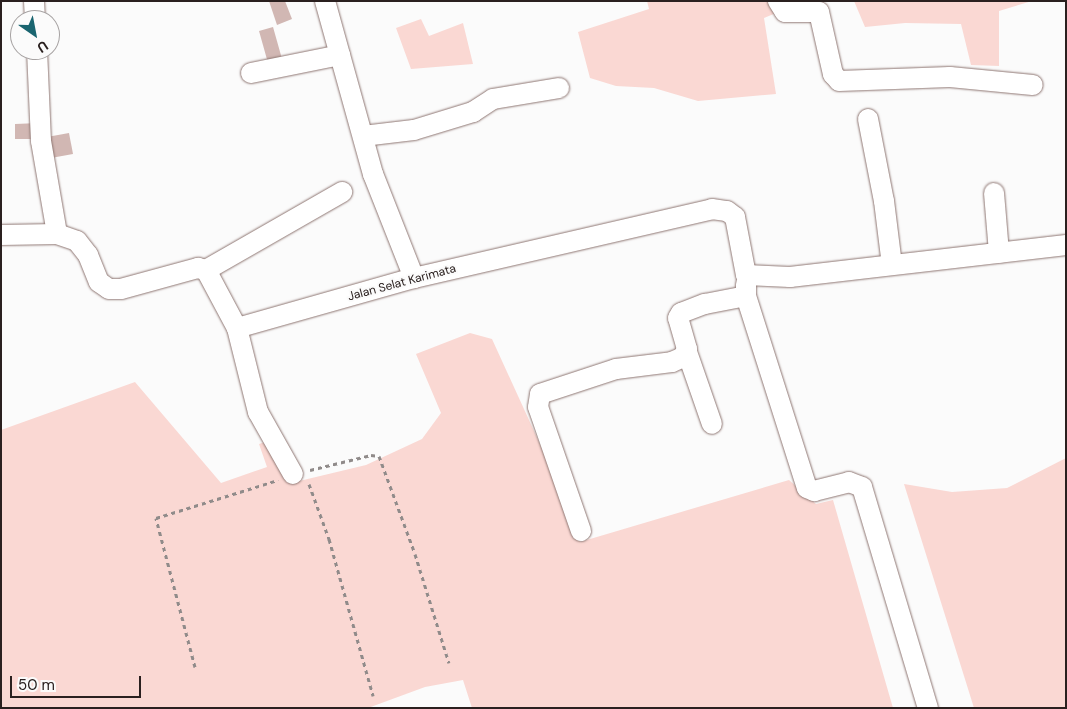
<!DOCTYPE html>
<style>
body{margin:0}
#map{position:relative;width:1067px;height:709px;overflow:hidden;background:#fbfbfb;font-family:"DM Sans",sans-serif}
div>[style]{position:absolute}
.green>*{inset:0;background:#fad8d3}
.building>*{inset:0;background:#d1b7b3}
.path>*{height:3px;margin-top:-1.5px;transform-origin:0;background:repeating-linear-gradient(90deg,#908b8a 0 4px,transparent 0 8px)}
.roads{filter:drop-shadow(0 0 1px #8e7672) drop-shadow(0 0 1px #8e7672)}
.street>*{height:20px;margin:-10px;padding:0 10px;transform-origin:10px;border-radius:10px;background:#fff}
span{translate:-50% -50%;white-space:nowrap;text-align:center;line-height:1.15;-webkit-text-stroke:4px #fbfbfb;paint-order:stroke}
.street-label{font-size:12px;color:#2a201f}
.frame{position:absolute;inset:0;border:2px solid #2a201f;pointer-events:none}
.north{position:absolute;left:10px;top:10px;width:50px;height:50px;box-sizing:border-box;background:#fbfbfb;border:1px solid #a7a3a3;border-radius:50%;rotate:147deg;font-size:14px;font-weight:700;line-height:20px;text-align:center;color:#2a201f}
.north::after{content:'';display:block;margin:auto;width:18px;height:22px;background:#1a6570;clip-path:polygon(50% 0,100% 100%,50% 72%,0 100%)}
.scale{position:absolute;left:10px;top:676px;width:131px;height:22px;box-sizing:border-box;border:2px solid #2a201f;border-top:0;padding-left:6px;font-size:15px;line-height:18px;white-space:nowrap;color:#2a201f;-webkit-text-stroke:4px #fbfbfb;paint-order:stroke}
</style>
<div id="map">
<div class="green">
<i style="clip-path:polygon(647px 1px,787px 1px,788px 8px,764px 18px,776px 94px,698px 101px,654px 88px,616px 86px,590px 78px,578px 32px,649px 9px)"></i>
<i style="clip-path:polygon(854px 1px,1032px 1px,999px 11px,999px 66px,971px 65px,961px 24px,905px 23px,865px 27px)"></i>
<i style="clip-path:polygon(421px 19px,429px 36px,463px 23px,473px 64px,411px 69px,396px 28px)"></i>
<i style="clip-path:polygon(470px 333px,492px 339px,550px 466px,580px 542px,789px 480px,816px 504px,833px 500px,893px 708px,472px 708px,463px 680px,425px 687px,368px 708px,1px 708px,1px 430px,135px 382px,221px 483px,267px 467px,259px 444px,268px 441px,291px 483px,366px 465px,422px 439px,441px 413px,416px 354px)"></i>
<i style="clip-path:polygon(1066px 458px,1066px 708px,974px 708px,904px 484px,952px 492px,1007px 488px)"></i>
</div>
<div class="building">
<i style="clip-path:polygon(269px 1px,285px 1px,292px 19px,277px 25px)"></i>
<i style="clip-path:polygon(273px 27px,282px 59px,268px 63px,259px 31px)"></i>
<i style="clip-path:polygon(39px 123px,40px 139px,15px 139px,15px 124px)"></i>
<i style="clip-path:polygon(69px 133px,73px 154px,51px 158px,47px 137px)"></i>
</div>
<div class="path">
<i style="left:310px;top:470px;width:63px;rotate:-13.8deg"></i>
<i style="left:371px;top:455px;width:8px;rotate:7deg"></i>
<i style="left:379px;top:456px;width:104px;rotate:69.8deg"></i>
<i style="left:415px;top:554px;width:114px;rotate:72.7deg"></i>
<i style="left:309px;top:484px;width:59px;rotate:70deg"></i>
<i style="left:329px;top:539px;width:163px;rotate:74.3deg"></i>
<i style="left:195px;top:667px;width:154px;rotate:-104.7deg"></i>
<i style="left:156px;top:518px;width:128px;rotate:-17.3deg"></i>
</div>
<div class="roads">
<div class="street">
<i style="left:34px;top:1px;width:19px;rotate:87deg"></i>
<i style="left:325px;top:1px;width:180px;rotate:74.5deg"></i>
<i style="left:373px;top:174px;width:112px;rotate:68.5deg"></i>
<i style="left:778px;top:1px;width:13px;rotate:58deg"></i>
<i style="left:785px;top:12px;width:34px"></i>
<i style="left:819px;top:12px;width:64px;rotate:77.3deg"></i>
<i style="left:833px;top:74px;width:9px;rotate:49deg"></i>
<i style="left:839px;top:81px;width:111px;rotate:-2.1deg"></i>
<i style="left:950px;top:77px;width:83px;rotate:5.5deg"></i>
<i style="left:37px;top:50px;width:91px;rotate:87.5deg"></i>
<i style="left:41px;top:141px;width:94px;rotate:80.2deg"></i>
<i style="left:251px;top:73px;width:91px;rotate:-11.4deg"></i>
<i style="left:868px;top:119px;width:84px;rotate:79deg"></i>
<i style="left:884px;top:201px;width:64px;rotate:82.9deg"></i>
<i style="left:363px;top:136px;width:51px;rotate:-6.7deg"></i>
<i style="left:414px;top:130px;width:62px;rotate:-17deg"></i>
<i style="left:473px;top:112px;width:24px;rotate:-33deg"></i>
<i style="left:493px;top:99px;width:67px;rotate:-9.5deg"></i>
<i style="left:994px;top:193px;width:60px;rotate:85.2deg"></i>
<i style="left:1px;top:235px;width:56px;rotate:-1deg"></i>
<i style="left:57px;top:234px;width:21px;rotate:19deg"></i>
<i style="left:77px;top:241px;width:18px;rotate:52deg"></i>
<i style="left:88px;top:255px;width:29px;rotate:68deg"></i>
<i style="left:99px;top:282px;width:12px;rotate:35deg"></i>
<i style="left:109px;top:289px;width:12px"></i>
<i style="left:121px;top:289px;width:80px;rotate:-15.3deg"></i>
<i style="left:198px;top:268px;width:8px;rotate:14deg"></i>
<i style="left:206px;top:270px;width:66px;rotate:61.9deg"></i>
<i style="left:237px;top:328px;width:184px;rotate:-15.8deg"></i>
<i style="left:414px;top:278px;width:306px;rotate:-13deg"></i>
<i style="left:712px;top:209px;width:15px;rotate:8deg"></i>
<i style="left:727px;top:211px;width:10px;rotate:37deg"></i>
<i style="left:735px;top:217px;width:59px;rotate:79.3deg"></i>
<i style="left:746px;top:275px;width:44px;rotate:2.6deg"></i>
<i style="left:790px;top:277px;width:278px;rotate:-6.6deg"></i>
<i style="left:206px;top:270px;width:157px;rotate:-29.8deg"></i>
<i style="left:746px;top:296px;width:201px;rotate:72.4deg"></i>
<i style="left:807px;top:488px;width:8px;rotate:23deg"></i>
<i style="left:814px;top:491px;width:36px;rotate:-14deg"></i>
<i style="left:849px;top:482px;width:14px;rotate:21deg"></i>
<i style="left:862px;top:487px;width:231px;rotate:73.4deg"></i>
<i style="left:237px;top:328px;width:87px;rotate:76deg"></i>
<i style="left:258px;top:412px;width:71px;rotate:60.6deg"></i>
<i style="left:687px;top:352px;width:76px;rotate:70.9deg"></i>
<i style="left:581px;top:531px;width:131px;rotate:-109.1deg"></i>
<i style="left:538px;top:407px;width:13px;rotate:-81deg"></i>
<i style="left:540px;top:394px;width:80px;rotate:-18.2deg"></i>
<i style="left:616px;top:369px;width:56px;rotate:-7.1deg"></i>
<i style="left:672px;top:362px;width:12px;rotate:-24deg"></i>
<i style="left:683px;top:357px;width:9px;rotate:-63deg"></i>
<i style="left:687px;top:349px;width:32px;rotate:-106deg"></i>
<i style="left:678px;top:318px;width:6px;rotate:-59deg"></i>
<i style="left:681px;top:313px;width:26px;rotate:-21deg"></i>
<i style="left:705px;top:304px;width:42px;rotate:-11deg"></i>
<i style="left:746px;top:296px;width:12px;rotate:-90deg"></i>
</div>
</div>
<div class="street-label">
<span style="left:402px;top:283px;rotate:-15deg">Jalan Selat Karimata</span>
</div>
<div class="frame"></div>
<div class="north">U</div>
<div class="scale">50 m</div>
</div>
